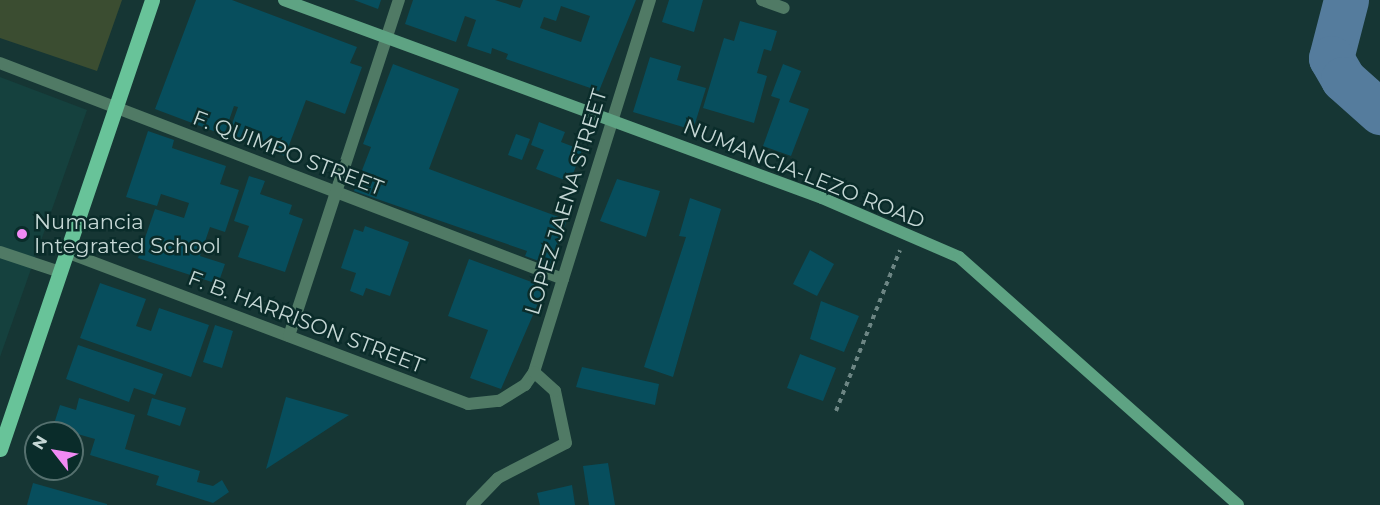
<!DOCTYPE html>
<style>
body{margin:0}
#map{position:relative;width:1380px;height:505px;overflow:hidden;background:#163634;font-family:Montserrat,sans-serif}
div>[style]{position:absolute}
.built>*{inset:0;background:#15413e}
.green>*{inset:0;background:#3b4d31}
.river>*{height:45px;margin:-22.5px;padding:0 22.5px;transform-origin:22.5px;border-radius:22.5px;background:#557c9d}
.building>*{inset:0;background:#074e5d}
.path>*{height:4px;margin-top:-2px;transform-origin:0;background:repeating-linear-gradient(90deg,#6d8684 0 4.5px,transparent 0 9px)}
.lane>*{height:12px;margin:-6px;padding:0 6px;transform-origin:6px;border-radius:6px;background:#507a65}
.street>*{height:12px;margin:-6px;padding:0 6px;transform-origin:6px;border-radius:6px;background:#507a65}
.secondary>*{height:12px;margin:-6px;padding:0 6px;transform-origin:6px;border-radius:6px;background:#5ea383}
.primary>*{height:15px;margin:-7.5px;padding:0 7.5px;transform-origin:7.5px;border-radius:7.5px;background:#68c399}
.dots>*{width:16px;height:16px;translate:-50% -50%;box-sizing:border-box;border:3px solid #0a2c2a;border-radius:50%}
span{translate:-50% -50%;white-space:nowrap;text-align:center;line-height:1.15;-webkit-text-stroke:5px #0a2c2a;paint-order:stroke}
.street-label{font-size:21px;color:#c5d7d5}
.poi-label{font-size:21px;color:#c5d7d5}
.left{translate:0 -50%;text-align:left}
.north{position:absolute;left:24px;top:421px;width:60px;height:60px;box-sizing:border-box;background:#0a2c2a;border:2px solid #55706e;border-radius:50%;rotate:301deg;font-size:16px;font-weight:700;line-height:24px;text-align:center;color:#c5d7d5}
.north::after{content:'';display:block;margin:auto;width:21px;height:27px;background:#f18af4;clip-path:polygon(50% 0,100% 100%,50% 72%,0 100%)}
</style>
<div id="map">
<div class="built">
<i style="clip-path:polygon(0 77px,87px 110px,0 357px)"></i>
</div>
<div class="green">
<i style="clip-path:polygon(0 0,122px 0,97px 71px,0 38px)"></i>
</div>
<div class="river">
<i style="left:1346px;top:0;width:60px;rotate:104.5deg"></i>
<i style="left:1331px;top:58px;width:24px;rotate:60deg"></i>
<i style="left:1343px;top:79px;width:50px;rotate:41.7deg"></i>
</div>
<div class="building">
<i style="clip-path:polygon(196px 0,232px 0,357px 47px,350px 63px,362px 67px,345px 114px,306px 100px,285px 156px,228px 135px,238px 107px,234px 106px,224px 135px,155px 109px)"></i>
<i style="clip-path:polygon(354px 0,381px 0,378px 9px)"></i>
<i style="clip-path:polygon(evenodd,413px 0,495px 0,520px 8px,523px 0,636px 0,599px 91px,506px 59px,508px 54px,492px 48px,491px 54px,467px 46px,476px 20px,465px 16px,456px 42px,405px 24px,413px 0,561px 6px,590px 16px,581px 42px,540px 28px,544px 17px,556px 21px,561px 6px)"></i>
<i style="clip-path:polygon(669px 0,703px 0,694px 32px,662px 22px)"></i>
<i style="clip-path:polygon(740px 21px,777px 31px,771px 51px,764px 49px,757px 73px,767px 76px,754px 123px,703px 108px,724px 38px,734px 41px)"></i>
<i style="clip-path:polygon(650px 57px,681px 66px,677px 80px,706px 88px,693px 130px,633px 112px)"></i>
<i style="clip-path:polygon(393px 64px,459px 89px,429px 169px,567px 220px,550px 265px,525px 256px,527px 251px,354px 191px,371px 147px,363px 144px)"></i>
<i style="clip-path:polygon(783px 64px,801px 71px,789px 102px,809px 109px,791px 156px,763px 146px,780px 99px,771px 96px)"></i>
<i style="clip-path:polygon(539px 122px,565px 132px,561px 142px,582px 150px,570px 182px,536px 169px,544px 150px,531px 145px)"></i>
<i style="clip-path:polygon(148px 131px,174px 140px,172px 148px,226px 166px,220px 184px,239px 190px,225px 232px,210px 227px,200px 256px,225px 264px,218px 284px,138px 258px,155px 209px,184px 218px,189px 203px,161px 194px,157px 206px,126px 197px)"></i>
<i style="clip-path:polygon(516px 134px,530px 139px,522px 160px,508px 155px)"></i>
<i style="clip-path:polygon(249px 176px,265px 181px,260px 194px,292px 205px,289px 214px,303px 219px,285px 272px,238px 257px,249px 226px,234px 221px)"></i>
<i style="clip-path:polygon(617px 179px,660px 191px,646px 237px,600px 221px)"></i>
<i style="clip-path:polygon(690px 198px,721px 209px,673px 377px,644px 367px,686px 237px,679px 236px)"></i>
<i style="clip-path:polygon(365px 226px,409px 242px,390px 296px,366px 288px,363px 296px,350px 291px,356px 273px,341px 268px,354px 229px,363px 232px)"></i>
<i style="clip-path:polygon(810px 250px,834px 264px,817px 296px,793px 284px)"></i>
<i style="clip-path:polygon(469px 259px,545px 287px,501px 389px,470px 378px,488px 330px,448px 316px)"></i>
<i style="clip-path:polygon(100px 283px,146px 299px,136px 326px,151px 331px,159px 308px,209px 325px,191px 377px,80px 338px)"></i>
<i style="clip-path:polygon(821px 301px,859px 316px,844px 352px,810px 339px)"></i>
<i style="clip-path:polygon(215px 325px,233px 331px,222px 368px,203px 362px)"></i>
<i style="clip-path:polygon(78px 345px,163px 374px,155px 395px,134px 388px,129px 402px,66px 379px)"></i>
<i style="clip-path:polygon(800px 354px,836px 368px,823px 401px,787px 388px)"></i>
<i style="clip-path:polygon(582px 367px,659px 384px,655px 405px,576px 387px)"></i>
<i style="clip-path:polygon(286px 397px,349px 415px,266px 469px)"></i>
<i style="clip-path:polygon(79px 398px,135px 415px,125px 449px,200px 471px,197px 482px,213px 486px,222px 480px,229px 492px,213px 503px,156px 485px,159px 476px,90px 455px,95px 439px,53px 427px,60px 405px,76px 410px)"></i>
<i style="clip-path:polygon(152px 398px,186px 408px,180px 426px,147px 415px)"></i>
<i style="clip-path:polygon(608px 463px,615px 505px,589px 505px,583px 466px)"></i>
<i style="clip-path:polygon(33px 483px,107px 504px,107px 505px,27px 505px)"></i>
<i style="clip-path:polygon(572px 485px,575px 505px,540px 505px,537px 493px)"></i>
</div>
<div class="path">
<i style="left:836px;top:411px;width:173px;rotate:-68.3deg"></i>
</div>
<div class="lane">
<i style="left:0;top:252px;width:63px;rotate:18.4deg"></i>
</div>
<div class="street">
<i style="left:762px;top:0;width:23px;rotate:20deg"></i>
<i style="left:0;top:63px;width:603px;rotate:20.99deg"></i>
<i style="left:66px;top:252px;width:430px;rotate:20.7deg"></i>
<i style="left:468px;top:404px;width:31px;rotate:-6deg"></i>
<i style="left:499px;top:401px;width:31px;rotate:-32deg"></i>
<i style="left:525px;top:385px;width:16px;rotate:-55deg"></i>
<i style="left:534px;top:372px;width:390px;rotate:-72.7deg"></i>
<i style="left:289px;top:336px;width:354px;rotate:-71.9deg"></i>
<i style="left:472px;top:505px;width:37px;rotate:-46deg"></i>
<i style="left:498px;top:478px;width:76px;rotate:-27.2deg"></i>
<i style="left:566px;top:443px;width:53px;rotate:-101.9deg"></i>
<i style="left:555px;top:391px;width:28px;rotate:-138deg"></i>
</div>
<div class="secondary">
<i style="left:284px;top:0;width:573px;rotate:20.21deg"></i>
<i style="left:822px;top:198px;width:149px;rotate:23.3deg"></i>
<i style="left:959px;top:257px;width:373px;rotate:41.6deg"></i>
</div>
<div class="primary">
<i style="left:0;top:449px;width:474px;rotate:-71.3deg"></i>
</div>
<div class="dots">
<i style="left:22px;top:234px;background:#f18af4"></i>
</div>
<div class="street-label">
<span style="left:288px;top:153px;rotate:21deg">F. QUIMPO STREET</span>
<span style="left:804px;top:174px;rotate:22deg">NUMANCIA-LEZO ROAD</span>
<span style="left:566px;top:202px;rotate:-73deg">LOPEZ JAENA STREET</span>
<span style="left:306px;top:322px;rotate:21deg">F. B. HARRISON STREET</span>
</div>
<div class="poi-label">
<span class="left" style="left:34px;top:234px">Numancia<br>Integrated School</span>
</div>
<div class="north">N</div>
</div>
